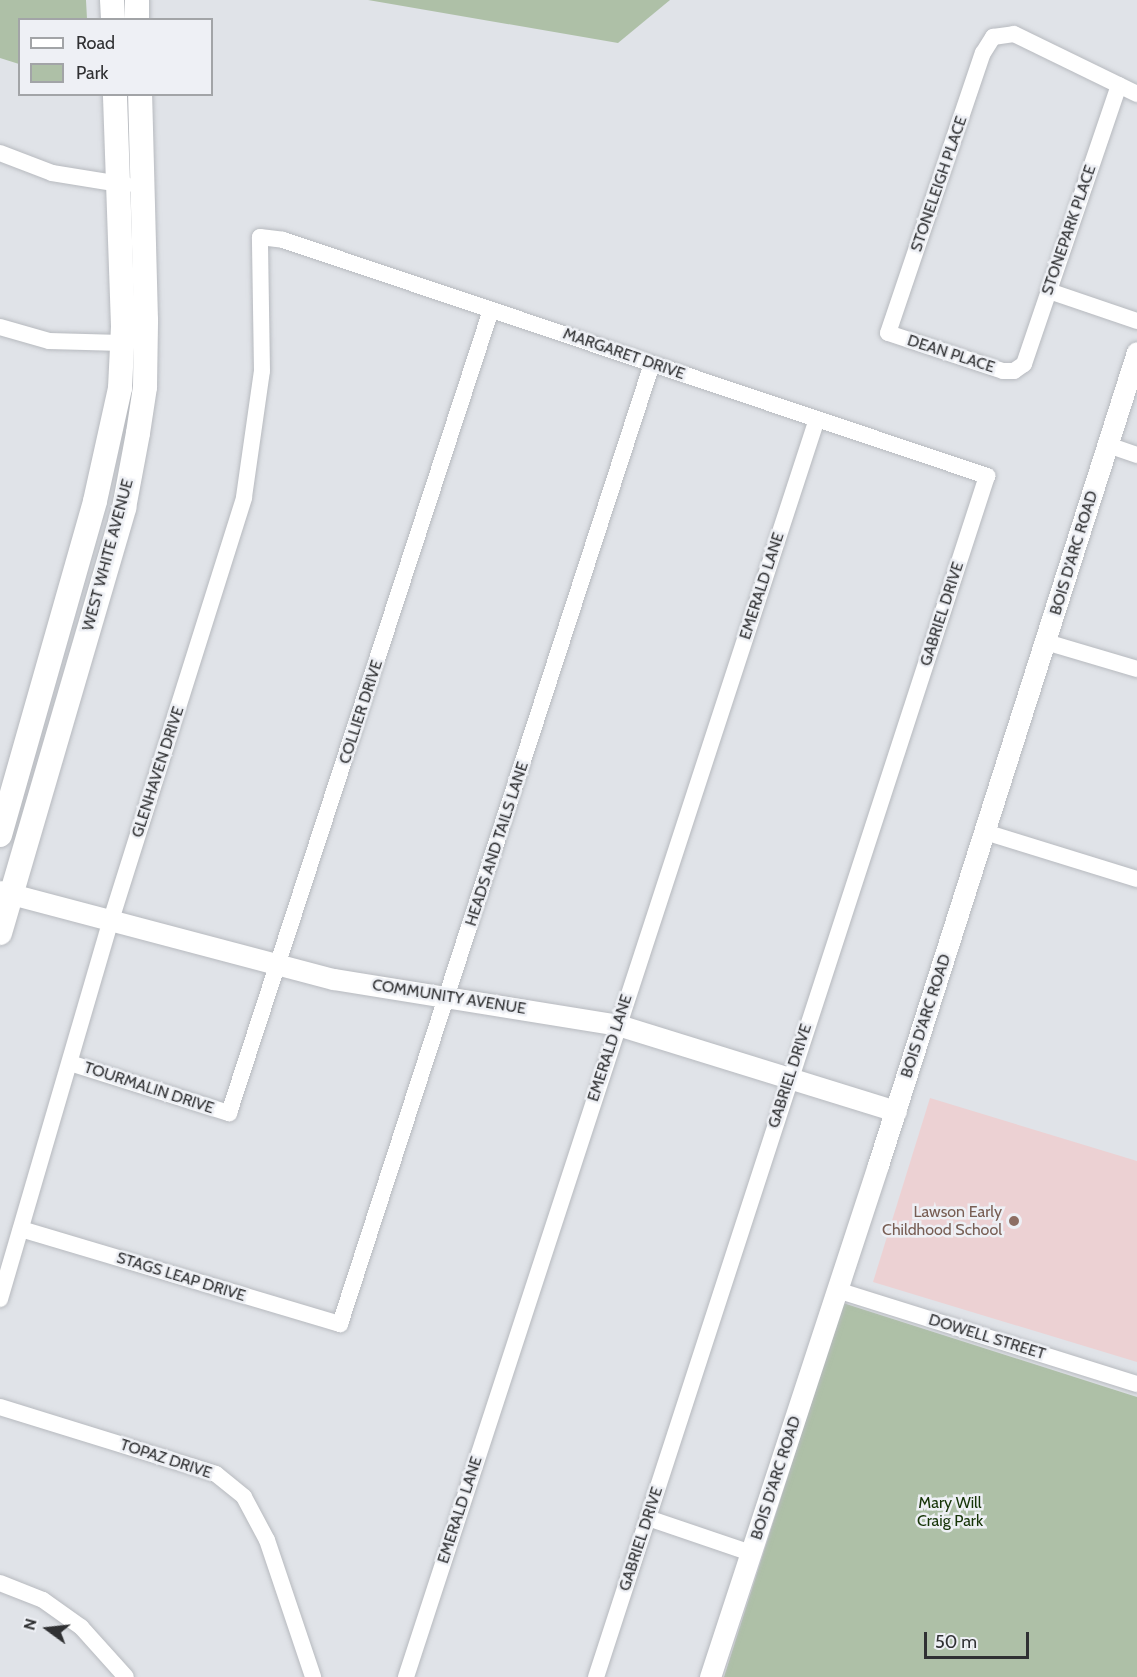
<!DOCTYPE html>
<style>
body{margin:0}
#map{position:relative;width:1137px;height:1677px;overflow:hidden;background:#e0e3e8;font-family:Cabin,sans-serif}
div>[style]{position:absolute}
.education>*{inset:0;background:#ecd1d3}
.green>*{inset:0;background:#aec0a7}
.roads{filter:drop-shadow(0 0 2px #b7babf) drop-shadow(0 0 2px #b7babf)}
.minor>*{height:16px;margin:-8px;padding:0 8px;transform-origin:8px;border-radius:8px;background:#fff}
.tertiary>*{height:21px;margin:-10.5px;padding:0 10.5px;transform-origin:10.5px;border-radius:10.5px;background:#fff}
.secondary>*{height:24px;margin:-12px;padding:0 12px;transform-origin:12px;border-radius:12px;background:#fff}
.dots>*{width:16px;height:16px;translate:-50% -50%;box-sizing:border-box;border:3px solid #eef0f5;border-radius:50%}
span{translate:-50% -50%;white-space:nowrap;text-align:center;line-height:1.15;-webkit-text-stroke:5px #eef0f5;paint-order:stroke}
.street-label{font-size:16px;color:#303133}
.education-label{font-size:16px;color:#785e54}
.right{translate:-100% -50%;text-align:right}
.park-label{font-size:16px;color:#163407}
.legend{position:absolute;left:18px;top:18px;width:195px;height:78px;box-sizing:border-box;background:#eef0f5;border:2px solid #a2a4a7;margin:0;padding:8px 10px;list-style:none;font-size:18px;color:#303133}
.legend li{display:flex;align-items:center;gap:12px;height:30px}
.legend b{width:30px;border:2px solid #a2a4a7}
.north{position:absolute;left:18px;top:1599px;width:60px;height:60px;-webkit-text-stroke:4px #eef0f5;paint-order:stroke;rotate:285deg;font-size:16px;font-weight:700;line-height:24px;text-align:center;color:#303133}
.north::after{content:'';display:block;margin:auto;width:21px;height:27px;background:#303133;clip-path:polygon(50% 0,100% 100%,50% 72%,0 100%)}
.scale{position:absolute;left:924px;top:1632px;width:105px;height:27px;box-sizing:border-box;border:3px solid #303133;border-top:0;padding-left:8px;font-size:18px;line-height:21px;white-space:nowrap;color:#303133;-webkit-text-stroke:4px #eef0f5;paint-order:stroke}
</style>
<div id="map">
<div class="education">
<i style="clip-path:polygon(930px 1098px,1137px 1161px,1137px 1362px,873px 1282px)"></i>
</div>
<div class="green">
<i style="clip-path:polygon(0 0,86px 0,87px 19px,20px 20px,19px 64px,0 58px)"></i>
<i style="clip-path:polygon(368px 0,670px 0,618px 43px)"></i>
<i style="clip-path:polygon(843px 1303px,1137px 1397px,1137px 1677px,724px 1677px)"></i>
</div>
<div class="roads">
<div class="minor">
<i style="left:1119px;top:85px;width:295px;rotate:108.8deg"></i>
<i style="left:1024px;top:364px;width:12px;rotate:145deg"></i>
<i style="left:1014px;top:371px;width:11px;rotate:180deg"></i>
<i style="left:1003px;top:371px;width:121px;rotate:-161.7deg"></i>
<i style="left:888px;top:333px;width:296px;rotate:-71.3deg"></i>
<i style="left:983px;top:53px;width:19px;rotate:-58deg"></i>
<i style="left:993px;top:37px;width:21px;rotate:-8deg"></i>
<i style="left:1014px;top:34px;width:137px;rotate:26deg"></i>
<i style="left:0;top:153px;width:56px;rotate:21deg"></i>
<i style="left:52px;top:173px;width:75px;rotate:9.2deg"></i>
<i style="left:1049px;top:291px;width:93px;rotate:18.8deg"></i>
<i style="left:0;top:327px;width:51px;rotate:15.9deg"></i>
<i style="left:49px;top:341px;width:73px;rotate:1.6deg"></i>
<i style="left:1108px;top:445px;width:31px;rotate:19deg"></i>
<i style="left:1046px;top:642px;width:95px;rotate:16.5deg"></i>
<i style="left:985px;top:832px;width:159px;rotate:17.2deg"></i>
<i style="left:70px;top:1063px;width:167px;rotate:17.5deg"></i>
<i style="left:229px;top:1113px;width:845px;rotate:-71.93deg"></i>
<i style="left:21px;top:1229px;width:333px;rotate:16.6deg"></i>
<i style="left:340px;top:1324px;width:1009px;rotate:-72deg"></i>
<i style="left:837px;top:1290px;width:314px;rotate:17.4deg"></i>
<i style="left:0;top:1299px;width:395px;rotate:-73.7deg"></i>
<i style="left:111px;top:920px;width:443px;rotate:-72.5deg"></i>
<i style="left:244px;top:497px;width:127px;rotate:-81.9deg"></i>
<i style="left:262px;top:371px;width:134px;rotate:-90.9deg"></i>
<i style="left:260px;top:237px;width:23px;rotate:7deg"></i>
<i style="left:283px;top:240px;width:743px;rotate:18.53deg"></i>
<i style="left:987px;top:476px;width:1263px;rotate:108.03deg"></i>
<i style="left:0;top:1407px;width:226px;rotate:17.2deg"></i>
<i style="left:216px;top:1474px;width:36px;rotate:39deg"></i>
<i style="left:244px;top:1497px;width:49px;rotate:61.9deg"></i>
<i style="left:267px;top:1540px;width:145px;rotate:71.4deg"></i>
<i style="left:648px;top:1518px;width:109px;rotate:18.8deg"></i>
<i style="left:0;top:1583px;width:46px;rotate:21.6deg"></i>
<i style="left:43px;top:1600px;width:47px;rotate:35.4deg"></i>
<i style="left:81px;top:1627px;width:67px;rotate:48deg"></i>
<i style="left:406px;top:1677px;width:1323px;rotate:-71.91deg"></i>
</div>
<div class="tertiary">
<i style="left:0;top:891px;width:345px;rotate:14.8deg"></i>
<i style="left:334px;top:979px;width:288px;rotate:9.2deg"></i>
<i style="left:618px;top:1025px;width:291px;rotate:17.2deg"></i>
<i style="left:710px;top:1677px;width:539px;rotate:-71.83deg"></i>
<i style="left:878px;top:1165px;width:853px;rotate:-72.33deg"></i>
</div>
<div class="secondary">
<i style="left:112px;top:0;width:20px;rotate:87deg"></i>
<i style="left:137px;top:0;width:20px;rotate:90deg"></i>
<i style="left:0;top:835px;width:347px;rotate:-74.1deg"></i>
<i style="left:95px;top:501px;width:116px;rotate:-77.5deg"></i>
<i style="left:120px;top:388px;width:62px;rotate:-87.2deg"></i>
<i style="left:123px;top:326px;width:232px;rotate:-92deg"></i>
<i style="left:0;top:933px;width:443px;rotate:-73.7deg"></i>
<i style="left:124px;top:508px;width:76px;rotate:-79.4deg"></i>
<i style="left:138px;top:433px;width:47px;rotate:-81.3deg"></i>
<i style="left:145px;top:387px;width:67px;rotate:-89.1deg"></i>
<i style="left:146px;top:320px;width:226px;rotate:-91.5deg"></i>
</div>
</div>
<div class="dots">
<i style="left:1014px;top:1221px;background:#8d6e63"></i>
</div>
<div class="street-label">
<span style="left:939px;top:184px;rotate:-71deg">STONELEIGH PLACE</span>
<span style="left:1069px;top:230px;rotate:-71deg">STONEPARK PLACE</span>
<span style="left:624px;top:354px;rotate:19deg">MARGARET DRIVE</span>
<span style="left:951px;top:354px;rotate:18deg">DEAN PLACE</span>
<span style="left:1074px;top:553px;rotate:-73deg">BOIS D'ARC ROAD</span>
<span style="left:108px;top:555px;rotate:-75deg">WEST WHITE AVENUE</span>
<span style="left:762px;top:586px;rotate:-72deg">EMERALD LANE</span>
<span style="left:942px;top:614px;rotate:-72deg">GABRIEL DRIVE</span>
<span style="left:361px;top:712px;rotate:-72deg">COLLIER DRIVE</span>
<span style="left:158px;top:772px;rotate:-72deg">GLENHAVEN DRIVE</span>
<span style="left:497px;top:844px;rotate:-72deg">HEADS AND TAILS LANE</span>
<span style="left:449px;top:997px;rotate:9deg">COMMUNITY AVENUE</span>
<span style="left:926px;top:1016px;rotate:-72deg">BOIS D'ARC ROAD</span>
<span style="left:610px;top:1048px;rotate:-72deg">EMERALD LANE</span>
<span style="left:790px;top:1076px;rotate:-72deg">GABRIEL DRIVE</span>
<span style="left:149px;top:1088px;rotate:18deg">TOURMALIN DRIVE</span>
<span style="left:181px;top:1277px;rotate:17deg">STAGS LEAP DRIVE</span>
<span style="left:987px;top:1337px;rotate:17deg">DOWELL STREET</span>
<span style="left:166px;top:1459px;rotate:18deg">TOPAZ DRIVE</span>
<span style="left:776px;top:1478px;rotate:-72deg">BOIS D'ARC ROAD</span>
<span style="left:460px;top:1510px;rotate:-72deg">EMERALD LANE</span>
<span style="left:641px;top:1539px;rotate:-72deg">GABRIEL DRIVE</span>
</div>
<div class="education-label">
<span class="right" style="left:1002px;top:1221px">Lawson Early<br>Childhood School</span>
</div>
<div class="park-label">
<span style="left:950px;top:1512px">Mary Will<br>Craig Park</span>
</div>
<ul class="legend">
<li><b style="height:8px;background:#fff"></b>Road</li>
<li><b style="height:16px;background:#aec0a7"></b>Park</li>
</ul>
<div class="north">N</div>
<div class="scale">50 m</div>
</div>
